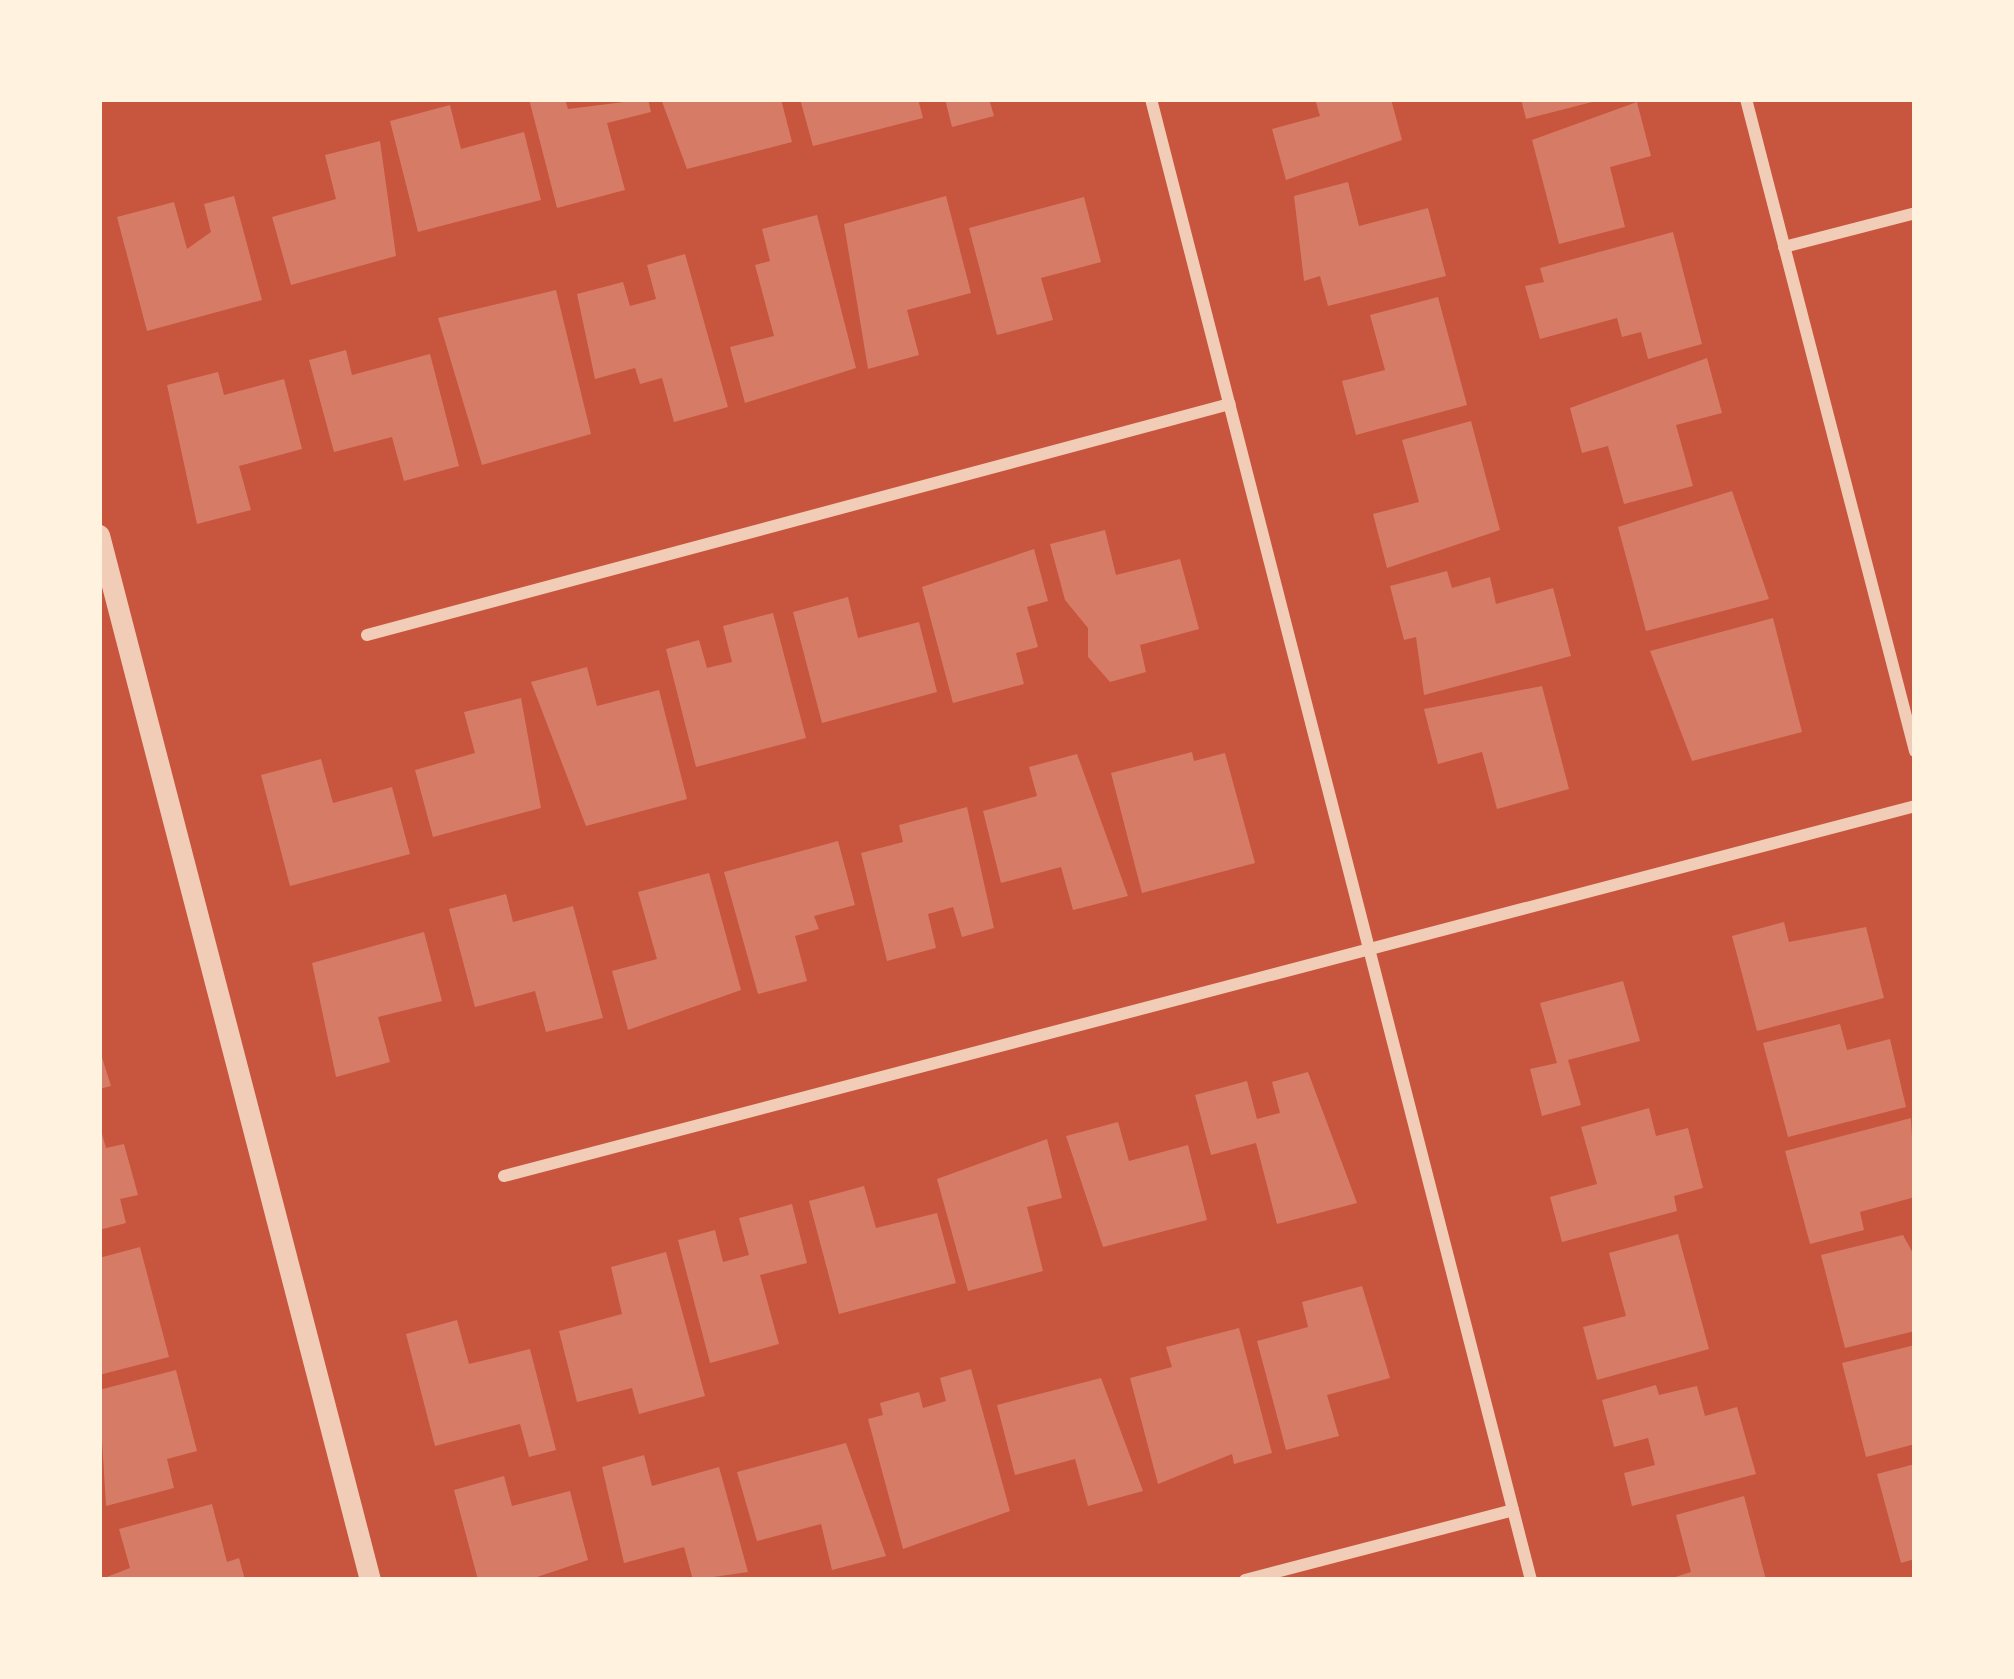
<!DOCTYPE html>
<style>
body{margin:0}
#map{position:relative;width:2014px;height:1679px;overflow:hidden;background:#c8553d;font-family:Helvetica,sans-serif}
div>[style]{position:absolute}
.building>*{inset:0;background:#d67c66}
.minor>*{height:12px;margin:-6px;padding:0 6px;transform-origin:6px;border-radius:6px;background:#f1ccb7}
.tertiary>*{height:21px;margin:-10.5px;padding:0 10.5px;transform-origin:10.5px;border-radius:10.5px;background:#f1ccb7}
span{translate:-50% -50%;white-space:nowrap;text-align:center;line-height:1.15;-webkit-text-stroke:10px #fff3e0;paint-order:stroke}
.frame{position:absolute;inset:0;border:102px solid #fff3e0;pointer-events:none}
</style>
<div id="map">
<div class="building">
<i style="clip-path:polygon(529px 99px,565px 99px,568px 109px,648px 99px,651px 112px,607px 123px,625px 190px,557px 208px)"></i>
<i style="clip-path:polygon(661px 99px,781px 99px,792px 142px,687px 169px)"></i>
<i style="clip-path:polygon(800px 99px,918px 99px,923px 118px,813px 146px)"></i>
<i style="clip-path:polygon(945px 99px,989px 99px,994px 116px,952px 127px)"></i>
<i style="clip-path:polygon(1315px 99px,1391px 99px,1402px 140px,1286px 180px,1272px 129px,1320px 116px)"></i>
<i style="clip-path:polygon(1521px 99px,1596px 99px,1596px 101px,1526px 119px)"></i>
<i style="clip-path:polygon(1637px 102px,1651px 156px,1610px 167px,1625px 227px,1559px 244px,1532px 140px)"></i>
<i style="clip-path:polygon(450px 105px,461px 149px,524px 132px,541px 200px,418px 232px,390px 121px)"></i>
<i style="clip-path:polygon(380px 141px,396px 256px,291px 285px,272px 217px,336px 199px,325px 155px)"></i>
<i style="clip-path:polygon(1348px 182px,1359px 226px,1428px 208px,1446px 276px,1328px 306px,1320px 276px,1304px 281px,1294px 196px)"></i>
<i style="clip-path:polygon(234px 196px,262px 300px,147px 331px,117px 217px,174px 202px,187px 249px,211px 232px,204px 204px)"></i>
<i style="clip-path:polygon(946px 196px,971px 293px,907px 310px,919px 355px,868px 369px,844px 224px)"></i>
<i style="clip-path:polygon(1084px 197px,1101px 262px,1041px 278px,1053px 320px,997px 335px,969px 228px)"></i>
<i style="clip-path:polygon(817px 215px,856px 368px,745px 403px,730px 347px,774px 336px,755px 265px,770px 261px,762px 229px)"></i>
<i style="clip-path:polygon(1673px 232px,1702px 344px,1648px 359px,1641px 332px,1622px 337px,1617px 318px,1540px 339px,1525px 286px,1544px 282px,1540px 268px)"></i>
<i style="clip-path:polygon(685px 254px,728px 407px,674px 422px,662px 378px,640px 384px,635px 368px,595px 379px,577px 294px,623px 282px,630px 306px,656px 299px,647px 265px)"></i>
<i style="clip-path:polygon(556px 290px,591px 434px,482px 465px,438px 318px)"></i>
<i style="clip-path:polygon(1438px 297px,1467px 405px,1356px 435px,1342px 381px,1385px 370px,1370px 315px)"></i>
<i style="clip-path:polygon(346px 350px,352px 375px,430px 354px,459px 466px,404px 481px,392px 437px,334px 452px,309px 360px)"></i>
<i style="clip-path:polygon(1707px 358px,1722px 413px,1676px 425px,1693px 486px,1624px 504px,1608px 446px,1582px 453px,1570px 408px)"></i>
<i style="clip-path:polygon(218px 372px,224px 395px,284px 379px,302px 449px,239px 466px,251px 510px,197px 524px,167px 385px)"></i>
<i style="clip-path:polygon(1471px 421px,1500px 530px,1387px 568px,1373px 514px,1419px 502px,1402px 440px)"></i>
<i style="clip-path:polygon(1732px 491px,1769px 599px,1646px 631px,1618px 527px)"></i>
<i style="clip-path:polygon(1105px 530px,1116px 575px,1180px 559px,1199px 629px,1140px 645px,1146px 672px,1110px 682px,1088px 657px,1088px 628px,1065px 600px,1050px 544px)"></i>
<i style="clip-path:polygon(1034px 549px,1048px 601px,1027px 607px,1038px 647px,1016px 653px,1024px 684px,953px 703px,922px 587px)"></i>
<i style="clip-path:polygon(1447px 571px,1452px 588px,1490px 577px,1496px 604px,1553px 588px,1571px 656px,1424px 695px,1416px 637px,1404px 640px,1390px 586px)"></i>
<i style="clip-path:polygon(848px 597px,858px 638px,919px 622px,937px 692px,822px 723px,793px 612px)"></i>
<i style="clip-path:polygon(773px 613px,806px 738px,696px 767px,666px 649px,699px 640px,707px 668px,732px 662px,723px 626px)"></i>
<i style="clip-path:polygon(1773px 618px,1802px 732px,1692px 761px,1650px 651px)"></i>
<i style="clip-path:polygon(587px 667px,597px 706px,659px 690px,687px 799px,586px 826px,531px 682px)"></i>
<i style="clip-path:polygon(1542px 686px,1569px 789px,1497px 809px,1482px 752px,1438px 764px,1424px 709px)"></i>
<i style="clip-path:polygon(521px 698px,541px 808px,433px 837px,415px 770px,475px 753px,464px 712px)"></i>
<i style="clip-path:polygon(1192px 752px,1194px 761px,1225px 753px,1255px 863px,1142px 893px,1111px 773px)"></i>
<i style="clip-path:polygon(1077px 754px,1128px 896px,1073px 910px,1061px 867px,1001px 883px,983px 811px,1037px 796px,1029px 767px)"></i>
<i style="clip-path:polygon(321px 759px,333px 803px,392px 787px,410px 854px,290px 886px,261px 775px)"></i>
<i style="clip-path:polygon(967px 807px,994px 928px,962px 937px,953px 907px,928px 914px,936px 948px,887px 961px,861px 853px,903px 842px,899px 825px)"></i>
<i style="clip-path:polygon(838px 841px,855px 905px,814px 916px,819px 929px,795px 936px,807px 981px,758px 994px,724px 872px)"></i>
<i style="clip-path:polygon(709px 873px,741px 990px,628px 1030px,612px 971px,657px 959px,638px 892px)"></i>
<i style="clip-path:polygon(506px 894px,513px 922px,573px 906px,603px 1018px,546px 1032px,535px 991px,475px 1007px,449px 909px)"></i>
<i style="clip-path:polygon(1784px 922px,1789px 942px,1866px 927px,1884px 998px,1757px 1031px,1732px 936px)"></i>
<i style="clip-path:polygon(424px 932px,442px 1001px,378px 1017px,390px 1062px,336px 1077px,312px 963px)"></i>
<i style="clip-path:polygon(1623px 981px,1640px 1041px,1568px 1060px,1581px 1105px,1542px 1116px,1530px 1069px,1557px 1063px,1540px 1003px)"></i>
<i style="clip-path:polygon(1840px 1024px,1847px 1050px,1890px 1039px,1906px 1107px,1788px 1137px,1763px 1043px)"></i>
<i style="clip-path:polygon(99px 1048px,111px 1086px,99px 1089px)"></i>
<i style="clip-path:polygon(1308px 1072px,1357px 1203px,1277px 1224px,1256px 1143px,1211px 1155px,1195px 1095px,1247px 1081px,1257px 1119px,1280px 1113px,1272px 1082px)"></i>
<i style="clip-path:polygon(1649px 1108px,1656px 1136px,1688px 1128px,1703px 1188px,1674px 1196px,1677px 1211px,1562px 1242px,1550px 1197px,1597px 1184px,1581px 1127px)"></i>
<i style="clip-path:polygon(1911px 1118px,1915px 1197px,1860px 1212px,1864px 1230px,1810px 1244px,1785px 1151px)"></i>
<i style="clip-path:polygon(1118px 1122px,1129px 1161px,1188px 1145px,1207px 1220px,1103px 1247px,1066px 1136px)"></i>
<i style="clip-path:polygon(100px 1127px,106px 1148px,124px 1144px,138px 1195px,120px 1199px,126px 1223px,99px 1230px)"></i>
<i style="clip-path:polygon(1047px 1139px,1062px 1198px,1027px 1207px,1043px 1271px,968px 1291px,937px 1179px)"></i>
<i style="clip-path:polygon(864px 1186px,876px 1228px,937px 1213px,956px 1283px,839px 1314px,809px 1201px)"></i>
<i style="clip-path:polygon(792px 1204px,807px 1263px,760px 1275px,779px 1344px,710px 1363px,678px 1240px,715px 1230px,723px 1262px,749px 1255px,739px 1218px)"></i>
<i style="clip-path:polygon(1678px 1234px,1709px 1349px,1597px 1380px,1583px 1327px,1626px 1316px,1609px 1253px)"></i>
<i style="clip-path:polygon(1903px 1235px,1915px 1257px,1915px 1331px,1845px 1348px,1821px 1255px)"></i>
<i style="clip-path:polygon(140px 1247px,169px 1357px,99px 1375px,99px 1258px)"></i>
<i style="clip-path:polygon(666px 1252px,705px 1396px,639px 1414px,632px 1388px,577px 1402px,559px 1331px,622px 1314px,611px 1267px)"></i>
<i style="clip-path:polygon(1362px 1286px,1390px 1378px,1327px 1395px,1339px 1436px,1286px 1450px,1257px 1341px,1308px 1327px,1302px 1302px)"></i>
<i style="clip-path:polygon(457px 1320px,469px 1364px,530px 1349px,556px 1450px,529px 1457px,520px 1424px,435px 1446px,406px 1334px)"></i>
<i style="clip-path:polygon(1239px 1328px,1272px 1453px,1234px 1464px,1232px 1454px,1158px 1484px,1130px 1378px,1172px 1367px,1166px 1347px)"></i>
<i style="clip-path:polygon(1915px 1345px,1915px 1444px,1866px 1457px,1842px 1363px)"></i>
<i style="clip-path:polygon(971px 1369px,1010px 1511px,903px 1549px,868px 1419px,883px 1415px,880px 1403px,919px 1392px,923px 1408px,946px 1401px,940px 1378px)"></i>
<i style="clip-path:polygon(176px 1370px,197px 1451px,167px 1459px,174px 1488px,106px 1506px,99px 1390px)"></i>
<i style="clip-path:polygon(1101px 1378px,1143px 1491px,1088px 1506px,1075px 1459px,1015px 1475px,997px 1405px)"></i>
<i style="clip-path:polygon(1656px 1385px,1659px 1395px,1697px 1386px,1705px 1416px,1737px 1407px,1756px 1474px,1632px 1506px,1624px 1473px,1655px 1465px,1648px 1438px,1614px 1447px,1602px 1400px)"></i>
<i style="clip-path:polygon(846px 1443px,886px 1556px,832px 1570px,821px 1524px,757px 1541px,737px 1472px)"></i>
<i style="clip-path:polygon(644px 1455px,652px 1486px,719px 1467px,748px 1572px,693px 1580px,684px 1547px,624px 1563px,602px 1467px)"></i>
<i style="clip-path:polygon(1915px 1464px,1915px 1559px,1901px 1563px,1877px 1474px)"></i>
<i style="clip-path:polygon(504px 1476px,512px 1506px,570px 1491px,588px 1560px,528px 1580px,478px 1580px,454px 1490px)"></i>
<i style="clip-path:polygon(1744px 1496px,1766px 1580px,1666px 1580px,1691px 1572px,1676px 1515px)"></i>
<i style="clip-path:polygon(212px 1504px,227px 1562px,239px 1558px,245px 1580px,99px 1580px,130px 1568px,119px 1529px)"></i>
</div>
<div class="minor">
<i style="left:1151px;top:99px;width:1529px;rotate:75.61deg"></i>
<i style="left:1746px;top:99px;width:674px;rotate:75.47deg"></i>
<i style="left:1784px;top:247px;width:135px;rotate:-14.5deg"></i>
<i style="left:367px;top:635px;width:893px;rotate:-14.99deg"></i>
<i style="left:504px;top:1176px;width:1459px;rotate:-14.69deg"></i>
<i style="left:1245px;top:1580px;width:277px;rotate:-14.6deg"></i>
</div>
<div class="tertiary">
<i style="left:99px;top:535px;width:1080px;rotate:75.46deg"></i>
</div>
<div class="frame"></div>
</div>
